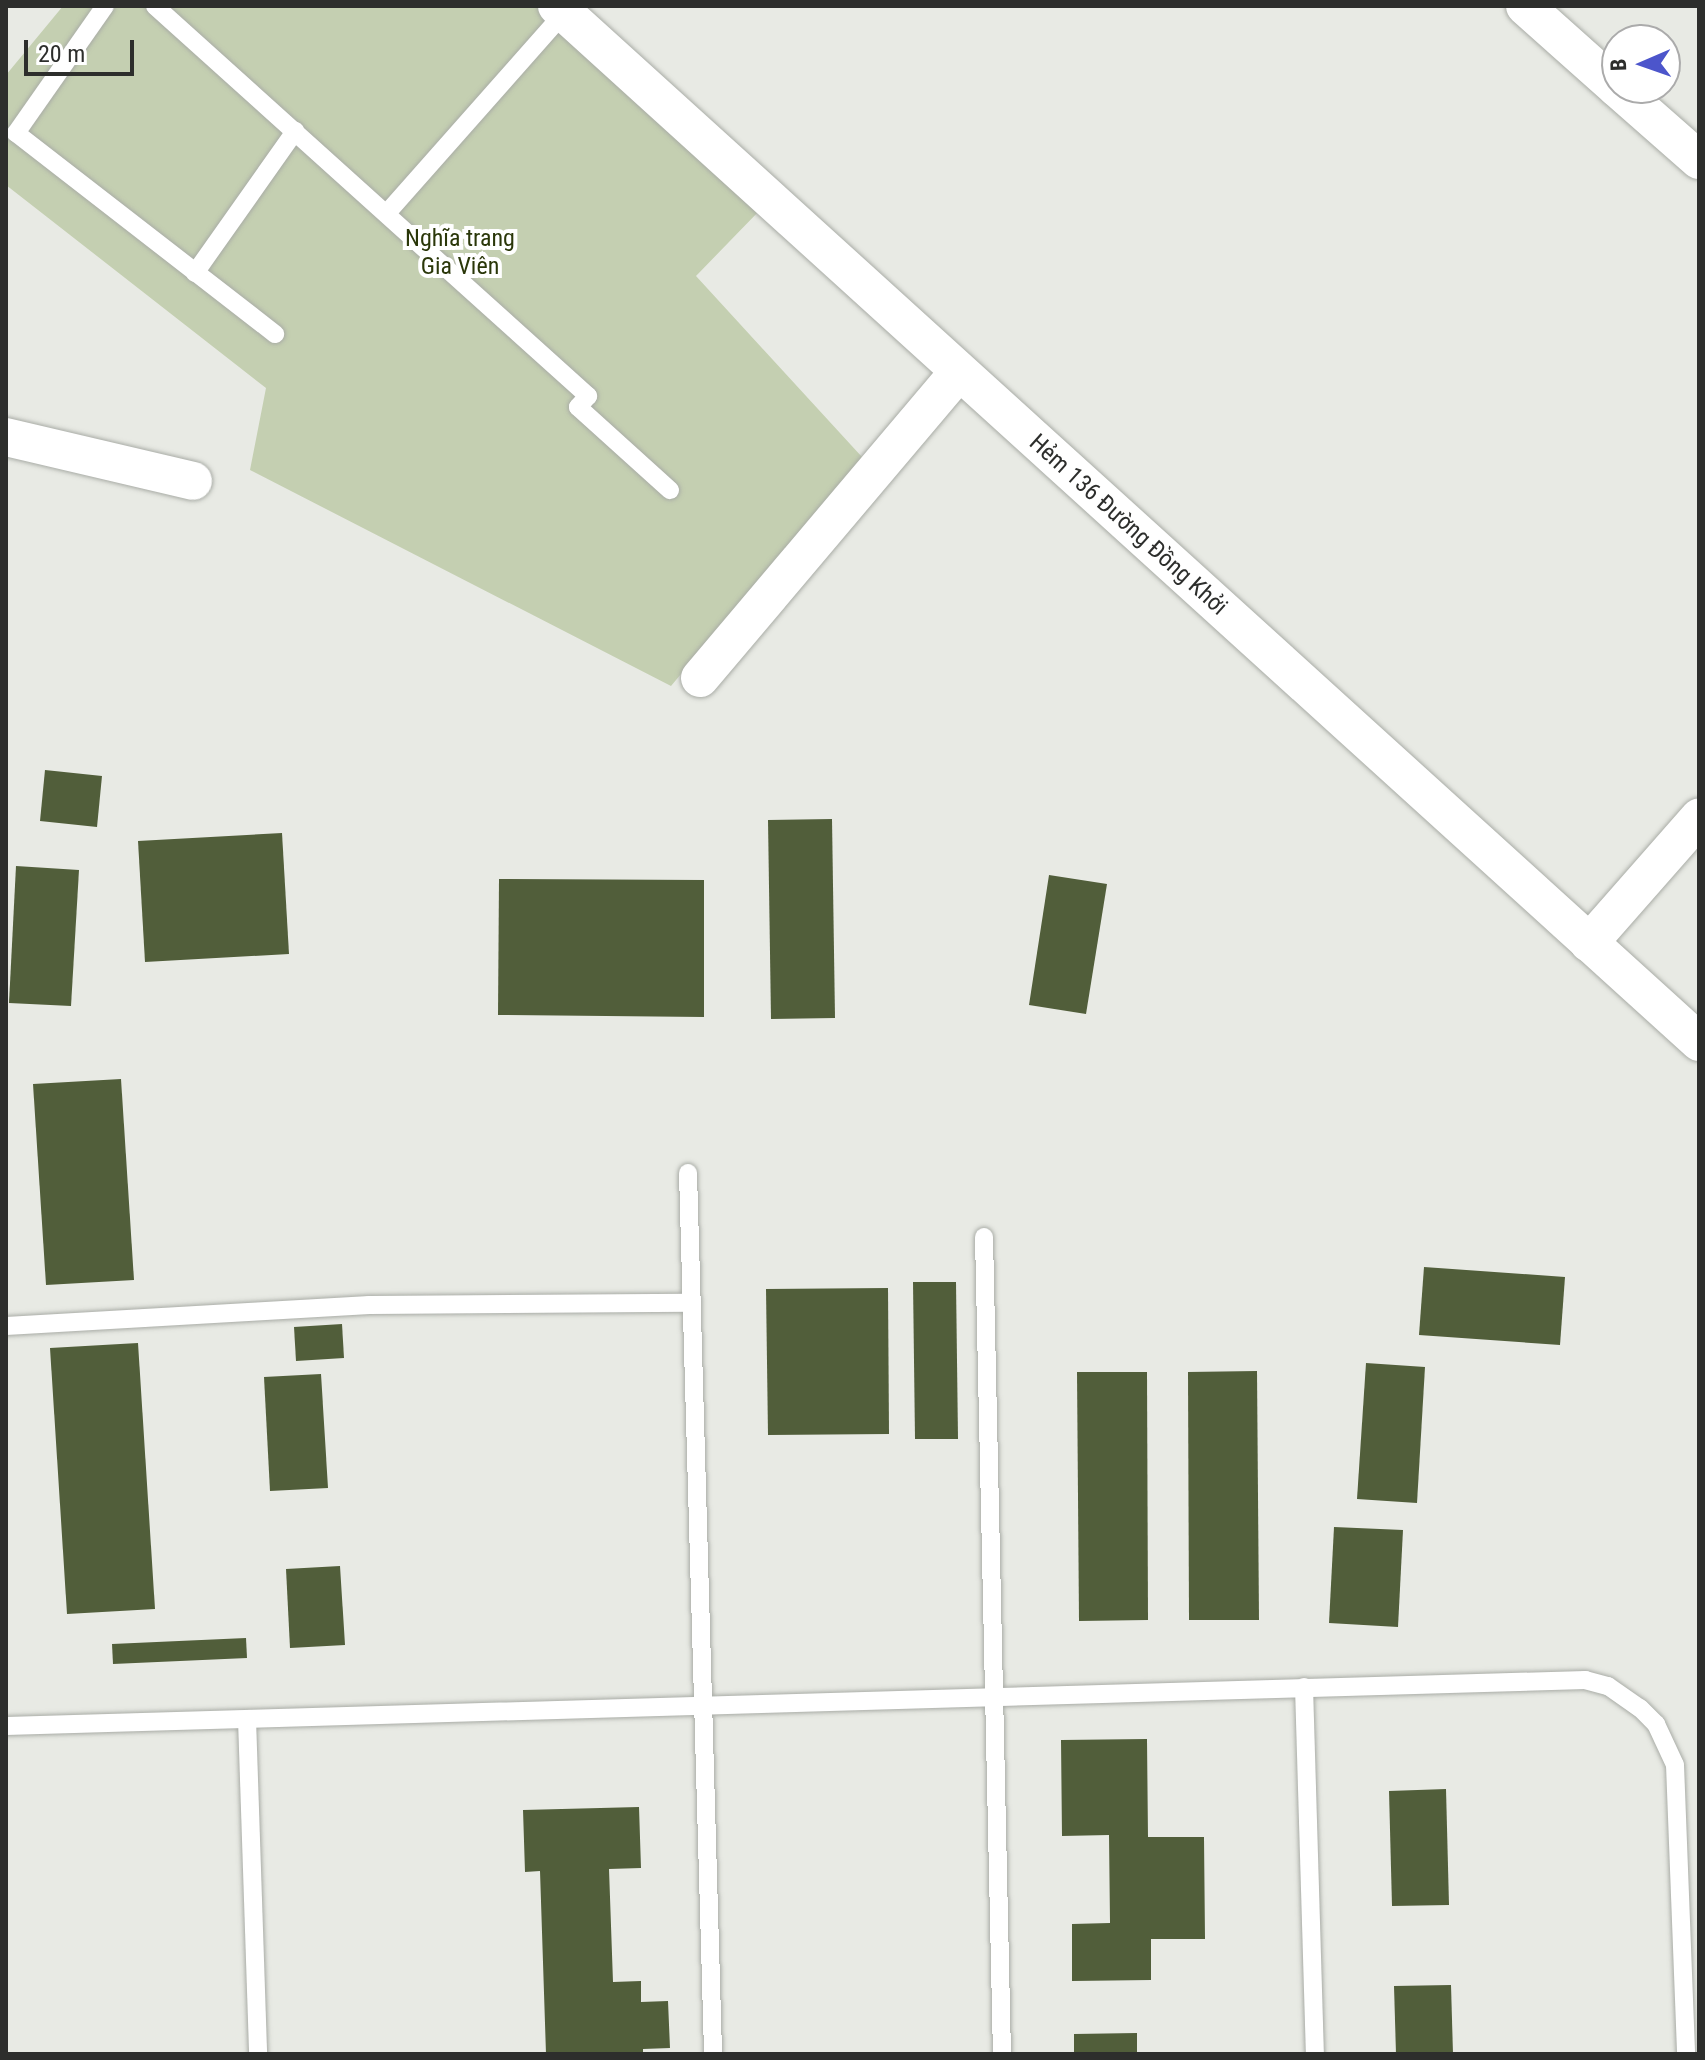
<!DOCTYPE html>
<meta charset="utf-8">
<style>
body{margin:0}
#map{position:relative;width:1705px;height:2060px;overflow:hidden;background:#e8eae4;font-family:"Roboto Condensed",sans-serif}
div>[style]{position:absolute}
.green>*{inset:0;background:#c4cfb1}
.building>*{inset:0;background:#515e3a}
.roads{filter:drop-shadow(0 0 2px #a9aca6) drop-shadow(0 0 2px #a9aca6)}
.service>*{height:18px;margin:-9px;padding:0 9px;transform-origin:9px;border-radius:9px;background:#fff}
.minor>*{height:38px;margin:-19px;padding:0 19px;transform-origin:19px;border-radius:19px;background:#fff}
span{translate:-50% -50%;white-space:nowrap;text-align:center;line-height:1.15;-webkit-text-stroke:8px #fff;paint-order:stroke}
.park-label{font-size:24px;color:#2a3709}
.street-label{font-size:24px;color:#2d2e2c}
.frame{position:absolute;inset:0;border:8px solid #2d2e2c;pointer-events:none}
.north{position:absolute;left:1601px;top:24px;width:80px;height:80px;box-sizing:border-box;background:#fff;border:2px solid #ababab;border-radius:50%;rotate:268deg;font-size:22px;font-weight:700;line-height:32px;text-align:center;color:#2d2e2c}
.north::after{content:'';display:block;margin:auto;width:28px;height:36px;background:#4c55cb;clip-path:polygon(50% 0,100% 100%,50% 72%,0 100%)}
.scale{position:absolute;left:24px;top:40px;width:110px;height:36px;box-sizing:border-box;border:4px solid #2d2e2c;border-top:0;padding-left:10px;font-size:24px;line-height:28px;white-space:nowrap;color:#2d2e2c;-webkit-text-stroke:6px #fff;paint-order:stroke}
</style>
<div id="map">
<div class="green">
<i style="clip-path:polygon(63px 6px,538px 6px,761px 209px,696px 276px,862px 457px,671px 686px,250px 470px,266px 388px,6px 185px,6px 75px)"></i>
</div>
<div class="building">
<i style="clip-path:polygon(45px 770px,102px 776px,97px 827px,40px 821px)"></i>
<i style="clip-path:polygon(832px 819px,835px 1018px,771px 1019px,768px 820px)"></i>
<i style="clip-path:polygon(282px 833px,289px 954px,145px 962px,138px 841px)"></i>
<i style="clip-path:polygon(16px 866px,79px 870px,71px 1006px,9px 1003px)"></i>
<i style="clip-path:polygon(1049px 875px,1107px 884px,1086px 1014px,1029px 1005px)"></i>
<i style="clip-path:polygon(499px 879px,704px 880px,704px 1017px,498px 1015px)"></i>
<i style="clip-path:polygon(121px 1079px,134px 1280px,46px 1285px,33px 1084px)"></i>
<i style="clip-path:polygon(1424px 1267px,1565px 1277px,1560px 1345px,1419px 1335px)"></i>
<i style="clip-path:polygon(913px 1282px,956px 1282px,958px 1439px,915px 1439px)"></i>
<i style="clip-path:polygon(888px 1288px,889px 1434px,768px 1435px,766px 1289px)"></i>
<i style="clip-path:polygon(342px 1324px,344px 1358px,296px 1361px,294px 1327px)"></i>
<i style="clip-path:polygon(138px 1343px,155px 1609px,67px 1614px,50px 1348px)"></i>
<i style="clip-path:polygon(1366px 1363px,1425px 1367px,1417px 1503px,1357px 1499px)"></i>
<i style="clip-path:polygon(1257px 1371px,1259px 1620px,1189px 1620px,1188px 1372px)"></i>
<i style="clip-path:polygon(1077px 1372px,1147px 1372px,1148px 1620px,1079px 1621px)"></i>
<i style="clip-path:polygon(321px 1374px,328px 1488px,270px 1491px,264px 1377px)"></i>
<i style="clip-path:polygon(1334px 1527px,1403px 1530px,1398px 1627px,1329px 1623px)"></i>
<i style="clip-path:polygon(340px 1566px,345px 1645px,290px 1648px,286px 1569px)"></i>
<i style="clip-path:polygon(246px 1638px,247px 1658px,113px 1664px,112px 1644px)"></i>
<i style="clip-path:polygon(1147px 1739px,1148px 1837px,1204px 1837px,1205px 1939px,1151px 1939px,1151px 1980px,1072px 1981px,1072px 1924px,1110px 1923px,1109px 1835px,1062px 1836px,1061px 1740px)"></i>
<i style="clip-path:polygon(1446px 1789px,1449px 1905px,1392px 1906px,1389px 1791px)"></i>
<i style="clip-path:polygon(639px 1807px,641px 1868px,609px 1869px,613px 1982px,641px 1981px,641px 2002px,668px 2001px,670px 2048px,643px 2049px,643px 2054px,546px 2054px,540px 1871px,525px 1872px,523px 1810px)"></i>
<i style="clip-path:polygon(1451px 1985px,1453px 2054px,1396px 2054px,1394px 1986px)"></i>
<i style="clip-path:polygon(1137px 2033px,1137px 2054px,1074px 2054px,1074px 2034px)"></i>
</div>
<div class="roads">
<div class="service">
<i style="left:105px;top:6px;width:155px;rotate:125deg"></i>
<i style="left:16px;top:133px;width:328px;rotate:37.8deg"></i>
<i style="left:155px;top:6px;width:583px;rotate:42.01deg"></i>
<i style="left:588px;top:396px;width:15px;rotate:132deg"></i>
<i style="left:578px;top:407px;width:124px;rotate:42.1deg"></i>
<i style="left:387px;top:213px;width:268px;rotate:-48.5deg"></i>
<i style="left:195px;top:273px;width:174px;rotate:-54.8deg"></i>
<i style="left:688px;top:1173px;width:881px;rotate:88.37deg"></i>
<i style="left:984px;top:1237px;width:817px;rotate:88.74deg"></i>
<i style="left:6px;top:1326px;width:364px;rotate:-3.3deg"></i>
<i style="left:369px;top:1305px;width:323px;rotate:-0.4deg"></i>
<i style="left:1304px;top:1687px;width:367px;rotate:88.3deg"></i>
<i style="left:247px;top:1719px;width:335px;rotate:88.1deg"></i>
<i style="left:6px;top:1726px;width:1580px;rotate:-1.67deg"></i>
<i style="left:1585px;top:1680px;width:24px;rotate:15deg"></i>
<i style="left:1608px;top:1686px;width:39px;rotate:35deg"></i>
<i style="left:1640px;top:1708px;width:23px;rotate:45deg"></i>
<i style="left:1656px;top:1724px;width:45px;rotate:65.1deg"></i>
<i style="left:1675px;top:1765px;width:289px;rotate:87.8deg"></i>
</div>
<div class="minor">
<i style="left:557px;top:6px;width:1542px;rotate:42.21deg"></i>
<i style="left:1525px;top:6px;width:123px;rotate:41.7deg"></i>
<i style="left:1617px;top:88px;width:109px;rotate:41.3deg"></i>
<i style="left:6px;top:437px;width:192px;rotate:13.2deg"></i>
<i style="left:700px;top:678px;width:401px;rotate:-49.8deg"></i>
<i style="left:1589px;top:943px;width:167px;rotate:-48.7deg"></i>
</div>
</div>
<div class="park-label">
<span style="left:460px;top:253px">Nghĩa trang<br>Gia Viên</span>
</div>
<div class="street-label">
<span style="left:1128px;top:525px;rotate:42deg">Hẻm 136 Đường Đồng Khởi</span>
</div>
<div class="frame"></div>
<div class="north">B</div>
<div class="scale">20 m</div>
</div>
